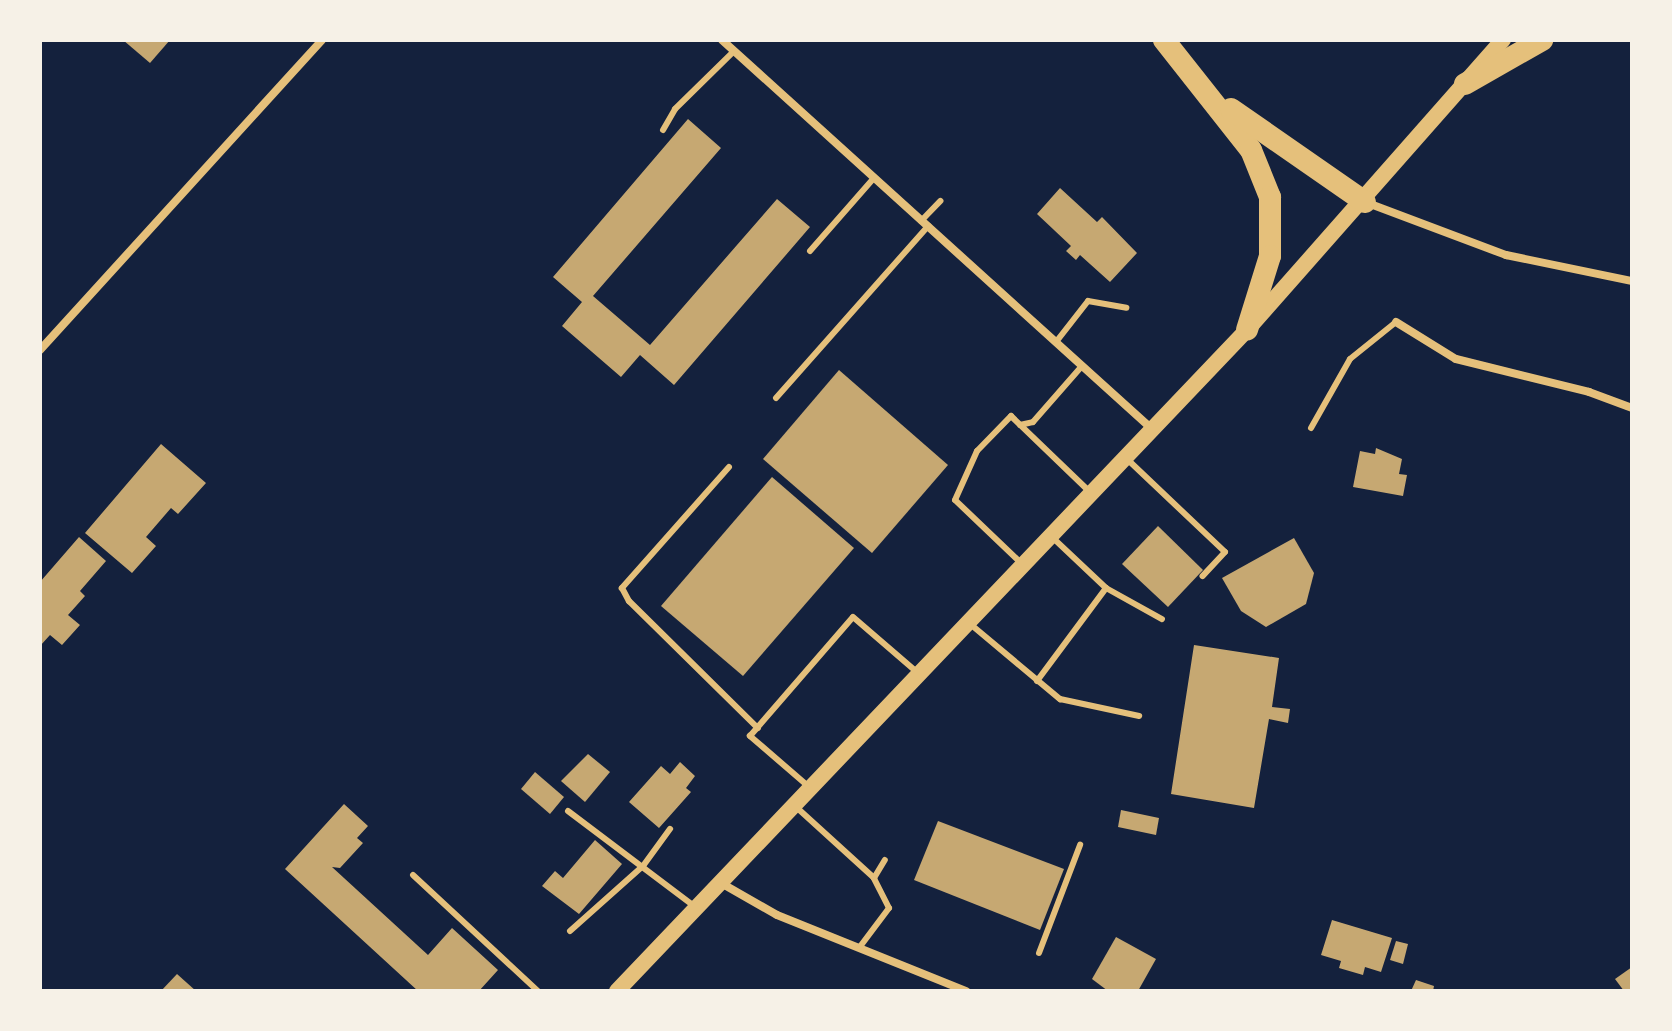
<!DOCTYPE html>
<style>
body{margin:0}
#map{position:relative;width:1672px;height:1031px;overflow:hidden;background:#14213d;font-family:Quicksand,sans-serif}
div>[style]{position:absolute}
.building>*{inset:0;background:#c6a872}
.service>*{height:6px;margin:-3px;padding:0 3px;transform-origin:3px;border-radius:3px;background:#e5c07b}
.minor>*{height:8px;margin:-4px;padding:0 4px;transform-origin:4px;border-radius:4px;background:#e5c07b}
.secondary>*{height:16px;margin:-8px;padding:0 8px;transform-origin:8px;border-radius:8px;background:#e5c07b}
.motorway>*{height:22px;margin:-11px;padding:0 11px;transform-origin:11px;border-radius:11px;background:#e5c07b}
span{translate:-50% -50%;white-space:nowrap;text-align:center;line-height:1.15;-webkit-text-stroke:6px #f6f1e7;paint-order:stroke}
.frame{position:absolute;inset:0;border:42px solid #f6f1e7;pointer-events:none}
</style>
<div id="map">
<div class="building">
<i style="clip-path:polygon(123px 40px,170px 40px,150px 63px)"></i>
<i style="clip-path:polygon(688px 119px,721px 148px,593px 296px,650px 345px,777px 199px,810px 227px,674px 385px,640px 355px,621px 377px,562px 326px,582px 302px,553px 277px)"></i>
<i style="clip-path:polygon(1060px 188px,1097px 222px,1102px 217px,1137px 253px,1110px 282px,1080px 255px,1076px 260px,1066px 251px,1071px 246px,1037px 214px)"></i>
<i style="clip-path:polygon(839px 370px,948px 465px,872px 553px,763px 459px)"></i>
<i style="clip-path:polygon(161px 444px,206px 483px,178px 514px,171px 508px,146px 537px,156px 546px,132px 573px,85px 533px)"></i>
<i style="clip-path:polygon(1376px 448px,1402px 459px,1399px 474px,1407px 475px,1403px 496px,1353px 487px,1360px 451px,1375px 454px)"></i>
<i style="clip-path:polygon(772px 477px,854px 548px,743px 676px,661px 606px)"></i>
<i style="clip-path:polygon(1158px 526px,1203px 570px,1168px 607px,1122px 564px)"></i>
<i style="clip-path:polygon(79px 537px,106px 561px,80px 591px,85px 596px,68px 615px,80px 625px,62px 645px,50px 635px,40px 646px,40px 582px)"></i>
<i style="clip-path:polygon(1294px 538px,1314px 573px,1306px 604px,1266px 627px,1241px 611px,1222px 578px)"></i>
<i style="clip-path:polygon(1194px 645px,1279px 658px,1272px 707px,1290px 709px,1288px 723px,1269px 719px,1254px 808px,1171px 794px)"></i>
<i style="clip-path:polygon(588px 754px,610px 772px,585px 802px,561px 781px)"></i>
<i style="clip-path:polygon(680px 762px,695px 776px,686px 788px,691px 792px,659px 828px,629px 802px,661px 766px,670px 774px)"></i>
<i style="clip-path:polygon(535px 772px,564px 797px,550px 814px,521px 789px)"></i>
<i style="clip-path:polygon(344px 804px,368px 826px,357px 838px,363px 843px,340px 868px,332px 867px,428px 955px,452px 928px,498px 970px,479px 991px,418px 991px,285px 869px)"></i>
<i style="clip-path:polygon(1121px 810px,1159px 818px,1156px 835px,1118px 827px)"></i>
<i style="clip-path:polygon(938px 821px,1064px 869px,1040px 930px,914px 880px)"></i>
<i style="clip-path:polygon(595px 840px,622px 864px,579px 914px,542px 886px,555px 871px,563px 878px)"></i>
<i style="clip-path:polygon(1332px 920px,1392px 938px,1381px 972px,1365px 967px,1363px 975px,1339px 968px,1341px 961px,1321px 955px)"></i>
<i style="clip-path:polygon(1116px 937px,1156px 959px,1138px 991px,1108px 991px,1092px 979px)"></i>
<i style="clip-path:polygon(1396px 941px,1408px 944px,1403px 964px,1390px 960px)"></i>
<i style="clip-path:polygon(1632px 967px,1632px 991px,1624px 991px,1615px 979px)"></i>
<i style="clip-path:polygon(177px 974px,196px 991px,161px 991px)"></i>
<i style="clip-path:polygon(1416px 980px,1434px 986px,1433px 991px,1411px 991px)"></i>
</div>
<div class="service">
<i style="left:663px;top:130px;width:24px;rotate:-60deg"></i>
<i style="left:675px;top:109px;width:83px;rotate:-44.5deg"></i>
<i style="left:921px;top:221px;width:28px;rotate:-46deg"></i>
<i style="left:810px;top:251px;width:97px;rotate:-48.8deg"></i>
<i style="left:1056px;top:342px;width:52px;rotate:-52deg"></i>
<i style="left:1088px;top:301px;width:39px;rotate:10deg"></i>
<i style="left:776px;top:398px;width:230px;rotate:-48.5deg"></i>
<i style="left:1020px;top:425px;width:13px;rotate:-13deg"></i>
<i style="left:1033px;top:422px;width:74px;rotate:-48.8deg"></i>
<i style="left:1311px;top:428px;width:79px;rotate:-60.5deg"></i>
<i style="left:1350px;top:359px;width:59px;rotate:-38.8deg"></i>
<i style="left:1127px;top:459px;width:135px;rotate:43.5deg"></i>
<i style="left:1225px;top:552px;width:33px;rotate:133deg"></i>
<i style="left:729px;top:467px;width:162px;rotate:131.5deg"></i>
<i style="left:622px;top:588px;width:15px;rotate:62deg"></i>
<i style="left:629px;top:601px;width:181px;rotate:44.6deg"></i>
<i style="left:1021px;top:563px;width:91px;rotate:-136.3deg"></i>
<i style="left:955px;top:500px;width:54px;rotate:-65.8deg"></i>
<i style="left:977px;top:451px;width:49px;rotate:-45.8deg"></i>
<i style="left:1011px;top:416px;width:111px;rotate:43.9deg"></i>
<i style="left:1106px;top:588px;width:64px;rotate:29deg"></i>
<i style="left:969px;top:623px;width:119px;rotate:39.9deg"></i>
<i style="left:1060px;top:699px;width:81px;rotate:12.1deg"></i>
<i style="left:1037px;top:681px;width:116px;rotate:-53.4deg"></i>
<i style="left:1106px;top:588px;width:73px;rotate:-136.7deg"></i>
<i style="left:808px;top:786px;width:77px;rotate:-139.2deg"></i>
<i style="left:750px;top:736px;width:157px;rotate:-49.1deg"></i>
<i style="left:853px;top:617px;width:87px;rotate:40.8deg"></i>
<i style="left:795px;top:806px;width:107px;rotate:42.3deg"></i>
<i style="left:874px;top:878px;width:21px;rotate:-59deg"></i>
<i style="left:568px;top:811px;width:158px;rotate:37deg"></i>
<i style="left:413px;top:875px;width:171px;rotate:42.9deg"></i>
<i style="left:570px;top:931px;width:98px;rotate:-41.7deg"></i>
<i style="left:643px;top:866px;width:46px;rotate:-53.9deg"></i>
<i style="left:859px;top:948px;width:50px;rotate:-53.1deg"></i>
<i style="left:889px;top:908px;width:34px;rotate:-117deg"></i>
<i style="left:1039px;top:953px;width:116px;rotate:-69.2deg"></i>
</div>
<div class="minor">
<i style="left:722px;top:40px;width:581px;rotate:42.14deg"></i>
<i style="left:1365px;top:202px;width:151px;rotate:20.6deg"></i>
<i style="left:1506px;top:255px;width:129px;rotate:11.7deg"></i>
<i style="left:1396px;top:322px;width:70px;rotate:31.7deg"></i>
<i style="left:1456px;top:359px;width:137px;rotate:13.9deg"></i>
<i style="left:1589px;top:392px;width:46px;rotate:20.4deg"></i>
<i style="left:40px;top:350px;width:419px;rotate:-47.7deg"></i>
<i style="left:721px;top:883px;width:64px;rotate:29.7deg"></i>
<i style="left:777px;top:915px;width:204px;rotate:21.9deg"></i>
</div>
<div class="secondary">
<i style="left:617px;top:991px;width:913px;rotate:-46.38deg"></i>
<i style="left:1247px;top:330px;width:387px;rotate:-48.6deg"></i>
</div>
<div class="motorway">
<i style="left:1164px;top:40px;width:140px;rotate:51.7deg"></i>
<i style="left:1251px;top:150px;width:51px;rotate:68deg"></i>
<i style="left:1270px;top:197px;width:59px;rotate:90deg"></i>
<i style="left:1270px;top:256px;width:77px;rotate:107.3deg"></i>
<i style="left:1465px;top:84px;width:89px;rotate:-29.7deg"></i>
<i style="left:1231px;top:109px;width:163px;rotate:34.8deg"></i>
</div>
<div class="frame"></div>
</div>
